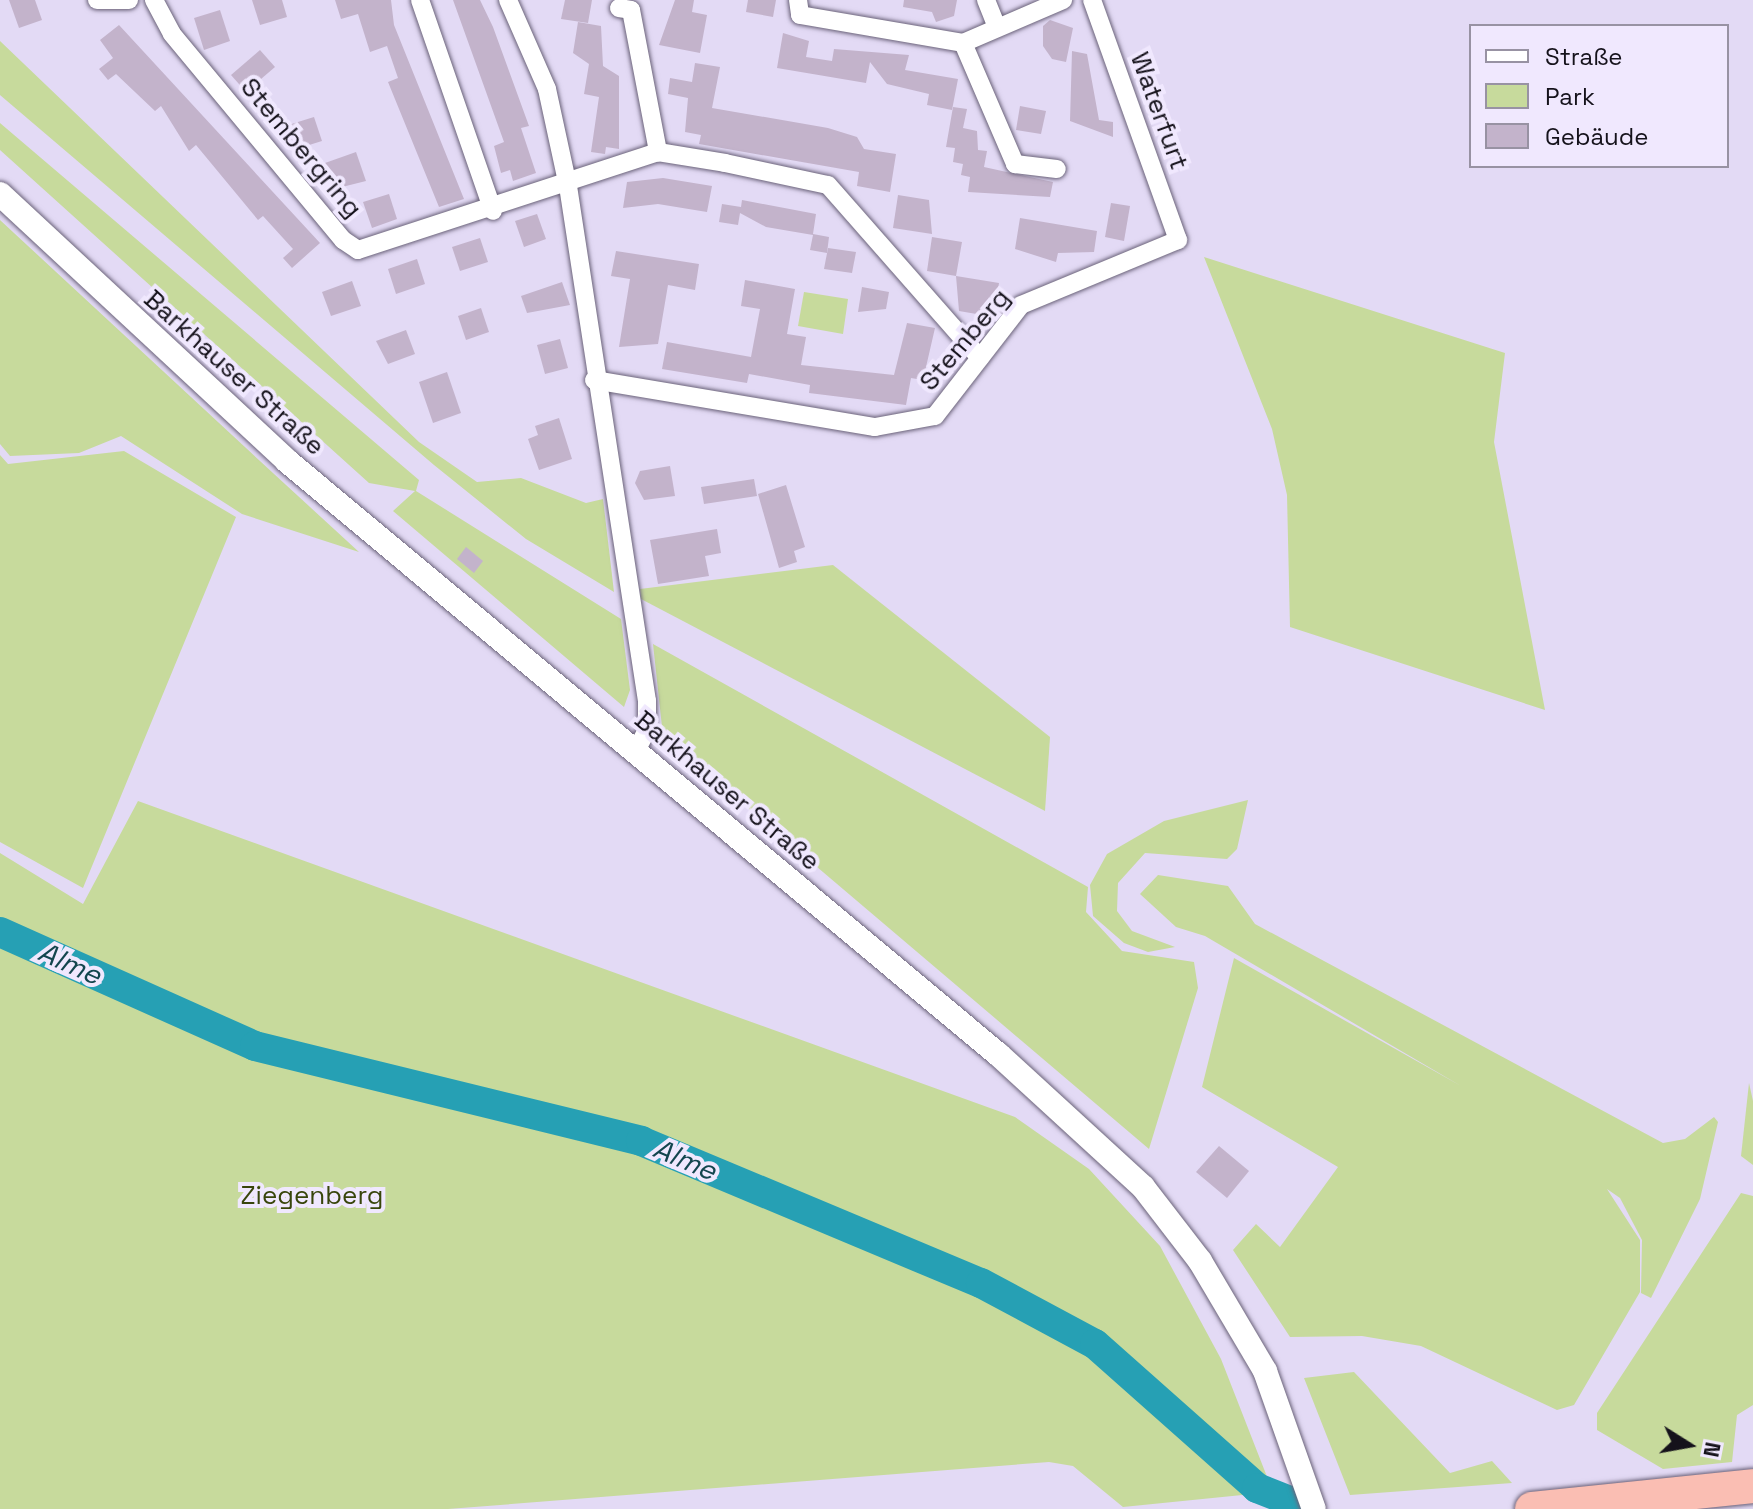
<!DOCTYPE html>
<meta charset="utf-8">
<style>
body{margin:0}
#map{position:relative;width:1753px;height:1509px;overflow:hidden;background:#e3daf5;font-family:"Space Grotesk",sans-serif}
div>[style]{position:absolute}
.green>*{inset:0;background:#c7da9c}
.river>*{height:30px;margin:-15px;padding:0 15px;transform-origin:15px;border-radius:15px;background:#26a0b4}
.building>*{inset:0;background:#c3b3cb}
.roads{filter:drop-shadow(0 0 2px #6a6279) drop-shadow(0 0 2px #6a6279)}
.minor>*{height:18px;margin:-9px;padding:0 9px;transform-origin:9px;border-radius:9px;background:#fff}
.tertiary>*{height:24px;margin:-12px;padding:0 12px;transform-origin:12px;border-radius:12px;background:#fff}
.motorway>*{height:34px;margin:-17px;padding:0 17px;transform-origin:17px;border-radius:17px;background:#fabeb3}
span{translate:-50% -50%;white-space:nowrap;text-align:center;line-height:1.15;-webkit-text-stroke:8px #f0e8fe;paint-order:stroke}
.street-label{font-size:26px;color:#15121b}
.park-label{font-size:26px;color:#38450b}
.water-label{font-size:28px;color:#13454e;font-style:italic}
.legend{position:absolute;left:1469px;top:24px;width:260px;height:144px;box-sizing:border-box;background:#f0e8fe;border:2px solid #9892a3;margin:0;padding:10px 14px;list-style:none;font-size:24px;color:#15121b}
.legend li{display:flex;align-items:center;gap:16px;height:40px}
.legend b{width:40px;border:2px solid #9892a3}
.north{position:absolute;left:1649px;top:1405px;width:80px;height:80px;-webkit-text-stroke:6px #f0e8fe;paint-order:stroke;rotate:101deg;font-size:22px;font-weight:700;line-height:32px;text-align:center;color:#15121b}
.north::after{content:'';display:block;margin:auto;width:28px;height:36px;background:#15121b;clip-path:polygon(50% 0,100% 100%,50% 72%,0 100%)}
</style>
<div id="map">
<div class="green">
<i style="clip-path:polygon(0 41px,419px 442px,477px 482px,521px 478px,586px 503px,603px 499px,614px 592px,526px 539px,434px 465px,0 95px)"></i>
<i style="clip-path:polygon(0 123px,419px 480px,416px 491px,621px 619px,630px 690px,624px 707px,393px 511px,415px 491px,369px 483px,0 150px)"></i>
<i style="clip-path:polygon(0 220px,273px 473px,359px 552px,242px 514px,121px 436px,79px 453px,10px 456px,0 444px)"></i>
<i style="clip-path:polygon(1204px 257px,1505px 353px,1494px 442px,1545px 710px,1290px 627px,1287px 495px,1272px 429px)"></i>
<i style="clip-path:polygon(804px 292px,848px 299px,843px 334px,798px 326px)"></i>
<i style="clip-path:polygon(124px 451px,236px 517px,83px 888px,0 842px,0 455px,8px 464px)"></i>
<i style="clip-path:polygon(833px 565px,1050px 737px,1045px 811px,641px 599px,640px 589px)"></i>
<i style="clip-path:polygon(653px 644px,1088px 887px,1086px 912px,1122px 951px,1194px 962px,1198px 988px,1149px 1149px,663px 736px)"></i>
<i style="clip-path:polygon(1248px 800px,1237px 849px,1227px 859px,1145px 853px,1118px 883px,1117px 911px,1132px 931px,1175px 947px,1148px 952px,1124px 943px,1093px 916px,1090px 885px,1107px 854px,1164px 821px)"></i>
<i style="clip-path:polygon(138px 801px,1015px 1117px,1089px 1169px,1160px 1246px,1221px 1359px,1273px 1492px,1123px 1507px,1073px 1466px,1049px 1462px,448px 1509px,0 1509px,0 853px,83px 904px)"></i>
<i style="clip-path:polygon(1158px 875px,1228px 886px,1255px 924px,1663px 1143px,1685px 1139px,1714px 1117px,1718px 1122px,1700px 1199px,1651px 1298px,1641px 1293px,1642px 1240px,1620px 1198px,1607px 1189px,1640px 1240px,1640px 1292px,1574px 1405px,1557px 1410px,1421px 1346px,1362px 1336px,1290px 1337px,1233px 1250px,1256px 1224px,1280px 1247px,1338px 1167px,1202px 1087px,1234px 958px,1461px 1086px,1205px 936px,1176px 927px,1140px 894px)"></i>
<i style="clip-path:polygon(1749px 1083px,1753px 1101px,1753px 1165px,1741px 1156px)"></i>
<i style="clip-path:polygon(1741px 1193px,1753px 1196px,1753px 1405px,1737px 1415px,1732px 1462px,1663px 1469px,1597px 1430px,1597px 1413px)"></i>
<i style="clip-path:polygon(1354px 1372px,1450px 1473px,1492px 1461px,1512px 1483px,1350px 1495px,1304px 1378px)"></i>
</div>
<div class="river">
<i style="left:0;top:932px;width:279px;rotate:24.1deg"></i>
<i style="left:255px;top:1046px;width:398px;rotate:13.8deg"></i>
<i style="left:641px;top:1141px;width:368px;rotate:22.7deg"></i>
<i style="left:981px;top:1283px;width:129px;rotate:28.2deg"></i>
<i style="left:1095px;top:1344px;width:217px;rotate:41.6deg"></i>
<i style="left:1257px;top:1488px;width:57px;rotate:21.6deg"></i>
</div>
<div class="building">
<i style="clip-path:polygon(9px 0,35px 0,42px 20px,19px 28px)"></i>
<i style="clip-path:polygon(252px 0,282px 0,287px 17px,260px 25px)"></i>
<i style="clip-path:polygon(335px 0,391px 0,394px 25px,464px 199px,439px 207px,388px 82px,398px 78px,387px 46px,370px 52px,358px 14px,341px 19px)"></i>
<i style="clip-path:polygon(453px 0,480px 0,493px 27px,529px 126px,521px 128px,536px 173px,513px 181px,510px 170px,501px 173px,494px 146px,504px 142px)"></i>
<i style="clip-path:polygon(565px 0,592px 0,588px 23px,561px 19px)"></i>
<i style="clip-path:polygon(675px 0,694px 0,692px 12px,707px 15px,700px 53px,659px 45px)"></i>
<i style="clip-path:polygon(748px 0,776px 0,773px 17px,746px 12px)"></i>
<i style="clip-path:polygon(904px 0,957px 0,954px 16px,936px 22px,932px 12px,903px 7px)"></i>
<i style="clip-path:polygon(220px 10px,230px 41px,204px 50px,194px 18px)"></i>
<i style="clip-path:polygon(1050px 20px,1073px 28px,1066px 62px,1052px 59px,1043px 46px,1043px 26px)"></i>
<i style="clip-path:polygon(578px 22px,601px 26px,603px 66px,619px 76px,619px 149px,606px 147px,605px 154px,591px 152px,599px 97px,584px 94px,589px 64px,573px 53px)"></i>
<i style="clip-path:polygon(119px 25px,320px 243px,292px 268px,283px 258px,293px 249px,263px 216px,258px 220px,196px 145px,189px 151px,161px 106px,155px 111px,116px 74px,108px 80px,99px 69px,113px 58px,100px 40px)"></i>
<i style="clip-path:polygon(783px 33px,809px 41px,806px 57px,832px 61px,834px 49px,909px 55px,905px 70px,958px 79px,952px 110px,927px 105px,929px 94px,887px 84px,870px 62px,866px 83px,777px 68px)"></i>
<i style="clip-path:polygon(260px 50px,275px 67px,246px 92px,231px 75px)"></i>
<i style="clip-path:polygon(1072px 51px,1087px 54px,1099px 120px,1113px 122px,1113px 137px,1070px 121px)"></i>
<i style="clip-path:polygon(695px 63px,720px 67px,712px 108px,828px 128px,857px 137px,864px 149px,896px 154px,890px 192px,857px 186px,859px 172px,699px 144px,701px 135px,685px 132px,688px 98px,668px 94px,670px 78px,692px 82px)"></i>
<i style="clip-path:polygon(1020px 106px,1046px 111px,1041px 134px,1016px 130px)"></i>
<i style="clip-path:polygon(953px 107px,967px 109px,963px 128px,977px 131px,978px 150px,987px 151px,984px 167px,1053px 182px,1050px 197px,968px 192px,970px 177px,961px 175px,963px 164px,953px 162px,955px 148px,946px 147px)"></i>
<i style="clip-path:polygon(314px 117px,322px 141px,293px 150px,285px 126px)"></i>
<i style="clip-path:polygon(356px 152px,366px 181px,334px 189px,325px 163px)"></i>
<i style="clip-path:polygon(663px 178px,712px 186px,707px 212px,658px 204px,623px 208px,627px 182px)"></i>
<i style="clip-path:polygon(389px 194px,397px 219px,372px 228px,363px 202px)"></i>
<i style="clip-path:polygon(898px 195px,929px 200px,932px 234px,893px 228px)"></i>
<i style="clip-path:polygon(742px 200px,816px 214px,813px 234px,829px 237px,827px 253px,810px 250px,813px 235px,766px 227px,740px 213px,738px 225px,719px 222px,722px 204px,741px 207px)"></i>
<i style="clip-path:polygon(1111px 203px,1130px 206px,1124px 241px,1105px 237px)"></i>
<i style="clip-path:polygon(537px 214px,546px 239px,524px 247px,515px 221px)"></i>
<i style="clip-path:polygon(1020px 218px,1097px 231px,1094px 252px,1058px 253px,1056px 262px,1015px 249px)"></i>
<i style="clip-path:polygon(932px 237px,962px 242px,956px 276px,999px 283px,994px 317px,959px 311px,956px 276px,927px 271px)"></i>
<i style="clip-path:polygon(480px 238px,488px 262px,460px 271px,452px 247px)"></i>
<i style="clip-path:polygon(828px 248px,856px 252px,852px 273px,824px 269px)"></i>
<i style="clip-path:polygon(616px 251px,699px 264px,695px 290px,668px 285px,658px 344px,619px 347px,630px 279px,611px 276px)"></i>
<i style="clip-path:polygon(417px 259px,425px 284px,396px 294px,388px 269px)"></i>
<i style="clip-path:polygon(745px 280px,795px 289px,787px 334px,806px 337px,801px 365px,894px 375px,907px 323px,935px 328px,923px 380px,911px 378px,906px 405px,809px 393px,810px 385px,749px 374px,747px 383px,662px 369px,667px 342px,751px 357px,760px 309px,741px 306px)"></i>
<i style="clip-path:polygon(352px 281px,361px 306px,331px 316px,322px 292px)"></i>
<i style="clip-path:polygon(562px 282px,570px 305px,527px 313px,521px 296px)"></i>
<i style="clip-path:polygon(862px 287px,889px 292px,886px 309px,858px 312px)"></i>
<i style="clip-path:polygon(481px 308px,489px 332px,466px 340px,458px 316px)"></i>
<i style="clip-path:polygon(406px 330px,415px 354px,388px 364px,376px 341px)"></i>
<i style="clip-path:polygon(560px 339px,568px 368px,545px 374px,537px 345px)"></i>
<i style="clip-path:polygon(447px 372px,461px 413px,433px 423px,419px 382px)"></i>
<i style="clip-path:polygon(559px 418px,572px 459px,539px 470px,528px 439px,538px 435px,535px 426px)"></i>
<i style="clip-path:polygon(670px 466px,675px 496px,644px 500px,635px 483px,640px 471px)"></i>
<i style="clip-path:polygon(754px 479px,757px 496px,704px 504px,701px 487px)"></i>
<i style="clip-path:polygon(786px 485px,805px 547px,794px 551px,797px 562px,779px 568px,758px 494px)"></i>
<i style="clip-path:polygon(717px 529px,721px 553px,705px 556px,709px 576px,658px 584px,650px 540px)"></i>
<i style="clip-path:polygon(466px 547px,483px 561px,474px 573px,457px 559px)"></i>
<i style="clip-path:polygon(1219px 1146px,1249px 1171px,1227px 1198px,1196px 1172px)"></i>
</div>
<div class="roads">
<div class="minor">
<i style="left:97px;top:0;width:32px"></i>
<i style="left:154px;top:0;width:38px;rotate:62deg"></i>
<i style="left:172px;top:34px;width:268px;rotate:50.3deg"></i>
<i style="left:343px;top:240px;width:18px;rotate:34deg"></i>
<i style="left:358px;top:250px;width:316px;rotate:-18.1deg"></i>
<i style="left:658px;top:152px;width:68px;rotate:9.3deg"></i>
<i style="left:725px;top:163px;width:105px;rotate:12.1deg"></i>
<i style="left:828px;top:185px;width:230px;rotate:48.7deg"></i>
<i style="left:420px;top:0;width:223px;rotate:70.9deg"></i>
<i style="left:508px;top:0;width:97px;rotate:66.3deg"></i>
<i style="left:547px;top:89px;width:99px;rotate:77.8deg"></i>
<i style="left:568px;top:186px;width:521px;rotate:81.28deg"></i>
<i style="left:647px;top:701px;width:29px;rotate:90deg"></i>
<i style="left:647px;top:730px;width:24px;rotate:118deg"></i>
<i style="left:798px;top:0;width:15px;rotate:82deg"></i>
<i style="left:800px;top:15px;width:165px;rotate:9.7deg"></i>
<i style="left:963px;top:43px;width:109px;rotate:-23.3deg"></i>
<i style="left:986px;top:0;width:27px;rotate:68deg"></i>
<i style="left:619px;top:8px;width:12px;rotate:9deg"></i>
<i style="left:631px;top:10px;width:145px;rotate:79.2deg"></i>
<i style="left:963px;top:43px;width:132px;rotate:66.7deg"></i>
<i style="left:1015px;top:164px;width:42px;rotate:6.8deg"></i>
<i style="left:594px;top:380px;width:285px;rotate:9.5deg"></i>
<i style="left:875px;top:427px;width:61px;rotate:-10.4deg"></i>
<i style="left:935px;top:416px;width:140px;rotate:-52.2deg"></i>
<i style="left:1021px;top:305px;width:170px;rotate:-22.5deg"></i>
<i style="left:1178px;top:240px;width:255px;rotate:-109.7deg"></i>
</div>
<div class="tertiary">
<i style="left:0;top:194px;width:392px;rotate:42.9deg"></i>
<i style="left:287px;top:461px;width:927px;rotate:39.84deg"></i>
<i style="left:999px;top:1055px;width:195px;rotate:42.5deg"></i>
<i style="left:1143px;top:1187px;width:93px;rotate:52.4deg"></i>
<i style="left:1200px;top:1261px;width:128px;rotate:59.4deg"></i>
<i style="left:1265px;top:1371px;width:146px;rotate:70.5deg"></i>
</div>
<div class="motorway">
<i style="left:1532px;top:1509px;width:222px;rotate:-5.9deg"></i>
</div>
</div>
<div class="street-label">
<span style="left:1159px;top:111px;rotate:70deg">Waterfurt</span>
<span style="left:301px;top:148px;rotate:50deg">Stembergring</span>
<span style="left:965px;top:340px;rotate:-50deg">Stemberg</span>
<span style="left:234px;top:373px;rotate:42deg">Barkhauser Straße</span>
<span style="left:727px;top:791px;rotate:40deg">Barkhauser Straße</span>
</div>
<div class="park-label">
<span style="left:312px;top:1196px">Ziegenberg</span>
</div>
<div class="water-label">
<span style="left:70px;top:963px;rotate:24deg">Alme</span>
<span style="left:685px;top:1159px;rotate:23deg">Alme</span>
</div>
<ul class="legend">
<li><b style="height:10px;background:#fff"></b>Straße</li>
<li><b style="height:22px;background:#c7da9c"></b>Park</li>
<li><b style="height:22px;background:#c3b3cb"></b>Gebäude</li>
</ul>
<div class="north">N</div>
</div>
